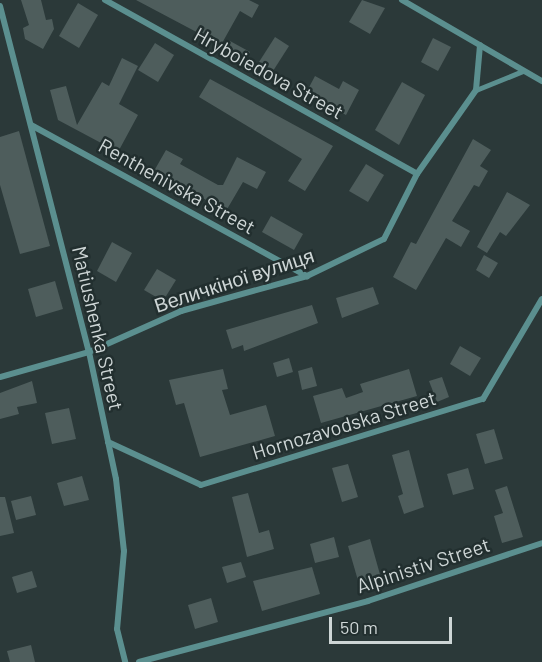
<!DOCTYPE html>
<meta charset="utf-8">
<style>
body{margin:0}
#map{position:relative;width:542px;height:662px;overflow:hidden;background:#2b3939;font-family:Barlow,sans-serif}
div>[style]{position:absolute}
.building>*{inset:0;background:#4e5d5c}
.lane>*{height:4.5px;margin:-2.25px;padding:0 2.25px;transform-origin:2.25px;border-radius:2.25px;background:#5b8f8f}
.street>*{height:6px;margin:-3px;padding:0 3px;transform-origin:3px;border-radius:3px;background:#5b8f8f}
span{translate:-50% -50%;white-space:nowrap;text-align:center;line-height:1.15;-webkit-text-stroke:5px #222f2f;paint-order:stroke}
.street-label{font-size:20px;color:#ced6d6}
.scale{position:absolute;left:329px;top:617px;width:123px;height:27px;box-sizing:border-box;border:3px solid #ced6d6;border-top:0;padding-left:8px;font-size:18px;line-height:21px;white-space:nowrap;color:#ced6d6;-webkit-text-stroke:4px #222f2f;paint-order:stroke}
</style>
<div id="map">
<div class="building">
<i style="clip-path:polygon(21px 0,41px 0,46px 20px,52px 19px,54px 29px,43px 49px,25px 39px,23px 28px,29px 25px)"></i>
<i style="clip-path:polygon(136px 0,249px 0,259px 5px,252px 18px,240px 11px,221px 45px)"></i>
<i style="clip-path:polygon(362px 0,385px 8px,370px 34px,349px 22px)"></i>
<i style="clip-path:polygon(78px 3px,98px 15px,79px 48px,59px 36px)"></i>
<i style="clip-path:polygon(275px 37px,289px 46px,273px 71px,259px 62px)"></i>
<i style="clip-path:polygon(433px 38px,451px 47px,438px 71px,421px 62px)"></i>
<i style="clip-path:polygon(230px 41px,250px 52px,243px 65px,223px 54px)"></i>
<i style="clip-path:polygon(155px 43px,174px 55px,158px 82px,138px 70px)"></i>
<i style="clip-path:polygon(122px 58px,138px 66px,119px 104px,138px 115px,118px 152px,58px 120px,50px 90px,66px 86px,77px 125px,102px 82px,109px 86px)"></i>
<i style="clip-path:polygon(315px 76px,339px 89px,343px 81px,359px 90px,346px 115px,306px 93px)"></i>
<i style="clip-path:polygon(210px 79px,333px 146px,305px 191px,288px 181px,302px 159px,199px 97px)"></i>
<i style="clip-path:polygon(402px 82px,425px 95px,399px 145px,375px 130px)"></i>
<i style="clip-path:polygon(19px 131px,50px 246px,20px 254px,0 185px,0 137px)"></i>
<i style="clip-path:polygon(473px 139px,491px 150px,480px 166px,488px 171px,479px 187px,474px 185px,452px 221px,470px 231px,461px 247px,446px 238px,416px 290px,393px 277px,411px 242px,416px 244px)"></i>
<i style="clip-path:polygon(166px 150px,183px 159px,180px 164px,218px 185px,223px 185px,237px 157px,266px 172px,257px 189px,243px 182px,226px 211px,154px 171px)"></i>
<i style="clip-path:polygon(366px 164px,384px 175px,368px 202px,349px 191px)"></i>
<i style="clip-path:polygon(507px 192px,530px 205px,506px 236px,500px 232px,487px 253px,477px 247px)"></i>
<i style="clip-path:polygon(271px 216px,303px 234px,294px 250px,262px 232px)"></i>
<i style="clip-path:polygon(112px 242px,132px 253px,116px 282px,97px 271px)"></i>
<i style="clip-path:polygon(484px 255px,498px 263px,489px 278px,476px 270px)"></i>
<i style="clip-path:polygon(157px 269px,176px 280px,163px 301px,144px 290px)"></i>
<i style="clip-path:polygon(55px 281px,63px 309px,36px 317px,28px 289px)"></i>
<i style="clip-path:polygon(373px 287px,379px 304px,342px 318px,336px 298px)"></i>
<i style="clip-path:polygon(312px 305px,318px 323px,244px 351px,243px 345px,232px 349px,226px 330px)"></i>
<i style="clip-path:polygon(460px 346px,481px 358px,470px 376px,450px 364px)"></i>
<i style="clip-path:polygon(289px 358px,293px 372px,277px 377px,273px 363px)"></i>
<i style="clip-path:polygon(312px 367px,317px 386px,302px 390px,298px 371px)"></i>
<i style="clip-path:polygon(223px 369px,228px 389px,222px 390px,230px 415px,266px 405px,275px 436px,200px 457px,184px 403px,176px 405px,169px 380px)"></i>
<i style="clip-path:polygon(409px 369px,417px 396px,321px 423px,313px 396px,342px 388px,346px 398px,363px 392px,360px 384px)"></i>
<i style="clip-path:polygon(442px 377px,449px 397px,437px 402px,429px 381px)"></i>
<i style="clip-path:polygon(32px 381px,37px 403px,17px 407px,19px 414px,0 419px,0 393px)"></i>
<i style="clip-path:polygon(69px 408px,76px 439px,52px 444px,45px 413px)"></i>
<i style="clip-path:polygon(494px 429px,503px 459px,485px 464px,476px 434px)"></i>
<i style="clip-path:polygon(409px 450px,424px 507px,404px 514px,398px 496px,403px 494px,392px 455px)"></i>
<i style="clip-path:polygon(348px 464px,358px 497px,342px 502px,332px 468px)"></i>
<i style="clip-path:polygon(468px 468px,474px 489px,453px 495px,447px 474px)"></i>
<i style="clip-path:polygon(82px 476px,89px 500px,64px 506px,57px 483px)"></i>
<i style="clip-path:polygon(507px 486px,523px 537px,502px 543px,494px 516px,503px 513px,495px 490px)"></i>
<i style="clip-path:polygon(248px 493px,259px 533px,269px 530px,274px 549px,247px 557px,232px 497px)"></i>
<i style="clip-path:polygon(31px 496px,36px 515px,16px 520px,11px 501px)"></i>
<i style="clip-path:polygon(0 497px,5px 497px,14px 533px,0 536px)"></i>
<i style="clip-path:polygon(334px 537px,339px 557px,315px 563px,310px 544px)"></i>
<i style="clip-path:polygon(370px 539px,381px 578px,359px 584px,348px 546px)"></i>
<i style="clip-path:polygon(241px 562px,246px 577px,227px 583px,222px 567px)"></i>
<i style="clip-path:polygon(312px 567px,320px 594px,262px 611px,253px 581px)"></i>
<i style="clip-path:polygon(32px 571px,37px 587px,17px 593px,12px 577px)"></i>
<i style="clip-path:polygon(211px 598px,218px 622px,195px 629px,188px 605px)"></i>
<i style="clip-path:polygon(31px 645px,35px 662px,10px 662px,7px 651px)"></i>
</div>
<div class="lane">
<i style="left:476px;top:90px;width:51px;rotate:-22deg"></i>
</div>
<div class="street">
<i style="left:105px;top:0;width:357px;rotate:29.1deg"></i>
<i style="left:402px;top:0;width:162px;rotate:30.1deg"></i>
<i style="left:0;top:6px;width:357px;rotate:75.6deg"></i>
<i style="left:89px;top:352px;width:130px;rotate:78deg"></i>
<i style="left:116px;top:479px;width:72px;rotate:83.7deg"></i>
<i style="left:124px;top:551px;width:78px;rotate:95.1deg"></i>
<i style="left:117px;top:629px;width:34px;rotate:76deg"></i>
<i style="left:31px;top:125px;width:315px;rotate:28.7deg"></i>
<i style="left:0;top:377px;width:92px;rotate:-15.7deg"></i>
<i style="left:89px;top:352px;width:101px;rotate:-24deg"></i>
<i style="left:181px;top:311px;width:131px;rotate:-15.5deg"></i>
<i style="left:307px;top:276px;width:85px;rotate:-25.7deg"></i>
<i style="left:384px;top:239px;width:73px;rotate:-63.1deg"></i>
<i style="left:417px;top:174px;width:103px;rotate:-54.9deg"></i>
<i style="left:476px;top:90px;width:45px;rotate:-84.9deg"></i>
<i style="left:108px;top:442px;width:102px;rotate:24.8deg"></i>
<i style="left:201px;top:485px;width:295px;rotate:-17deg"></i>
<i style="left:483px;top:399px;width:116px;rotate:-59.5deg"></i>
<i style="left:139px;top:662px;width:237px;rotate:-14.9deg"></i>
<i style="left:368px;top:601px;width:183px;rotate:-18.4deg"></i>
</div>
<div class="street-label">
<span style="left:269px;top:73px;rotate:29deg">Hryboiedova Street</span>
<span style="left:177px;top:186px;rotate:29deg">Renthenivska Street</span>
<span style="left:234px;top:280px;rotate:-18deg">Величкіної вулиця</span>
<span style="left:98px;top:328px;rotate:77deg">Matiushenka Street</span>
<span style="left:344px;top:425px;rotate:-17deg">Hornozavodska Street</span>
<span style="left:423px;top:565px;rotate:-18deg">Alpinistiv Street</span>
</div>
<div class="scale">50 m</div>
</div>
